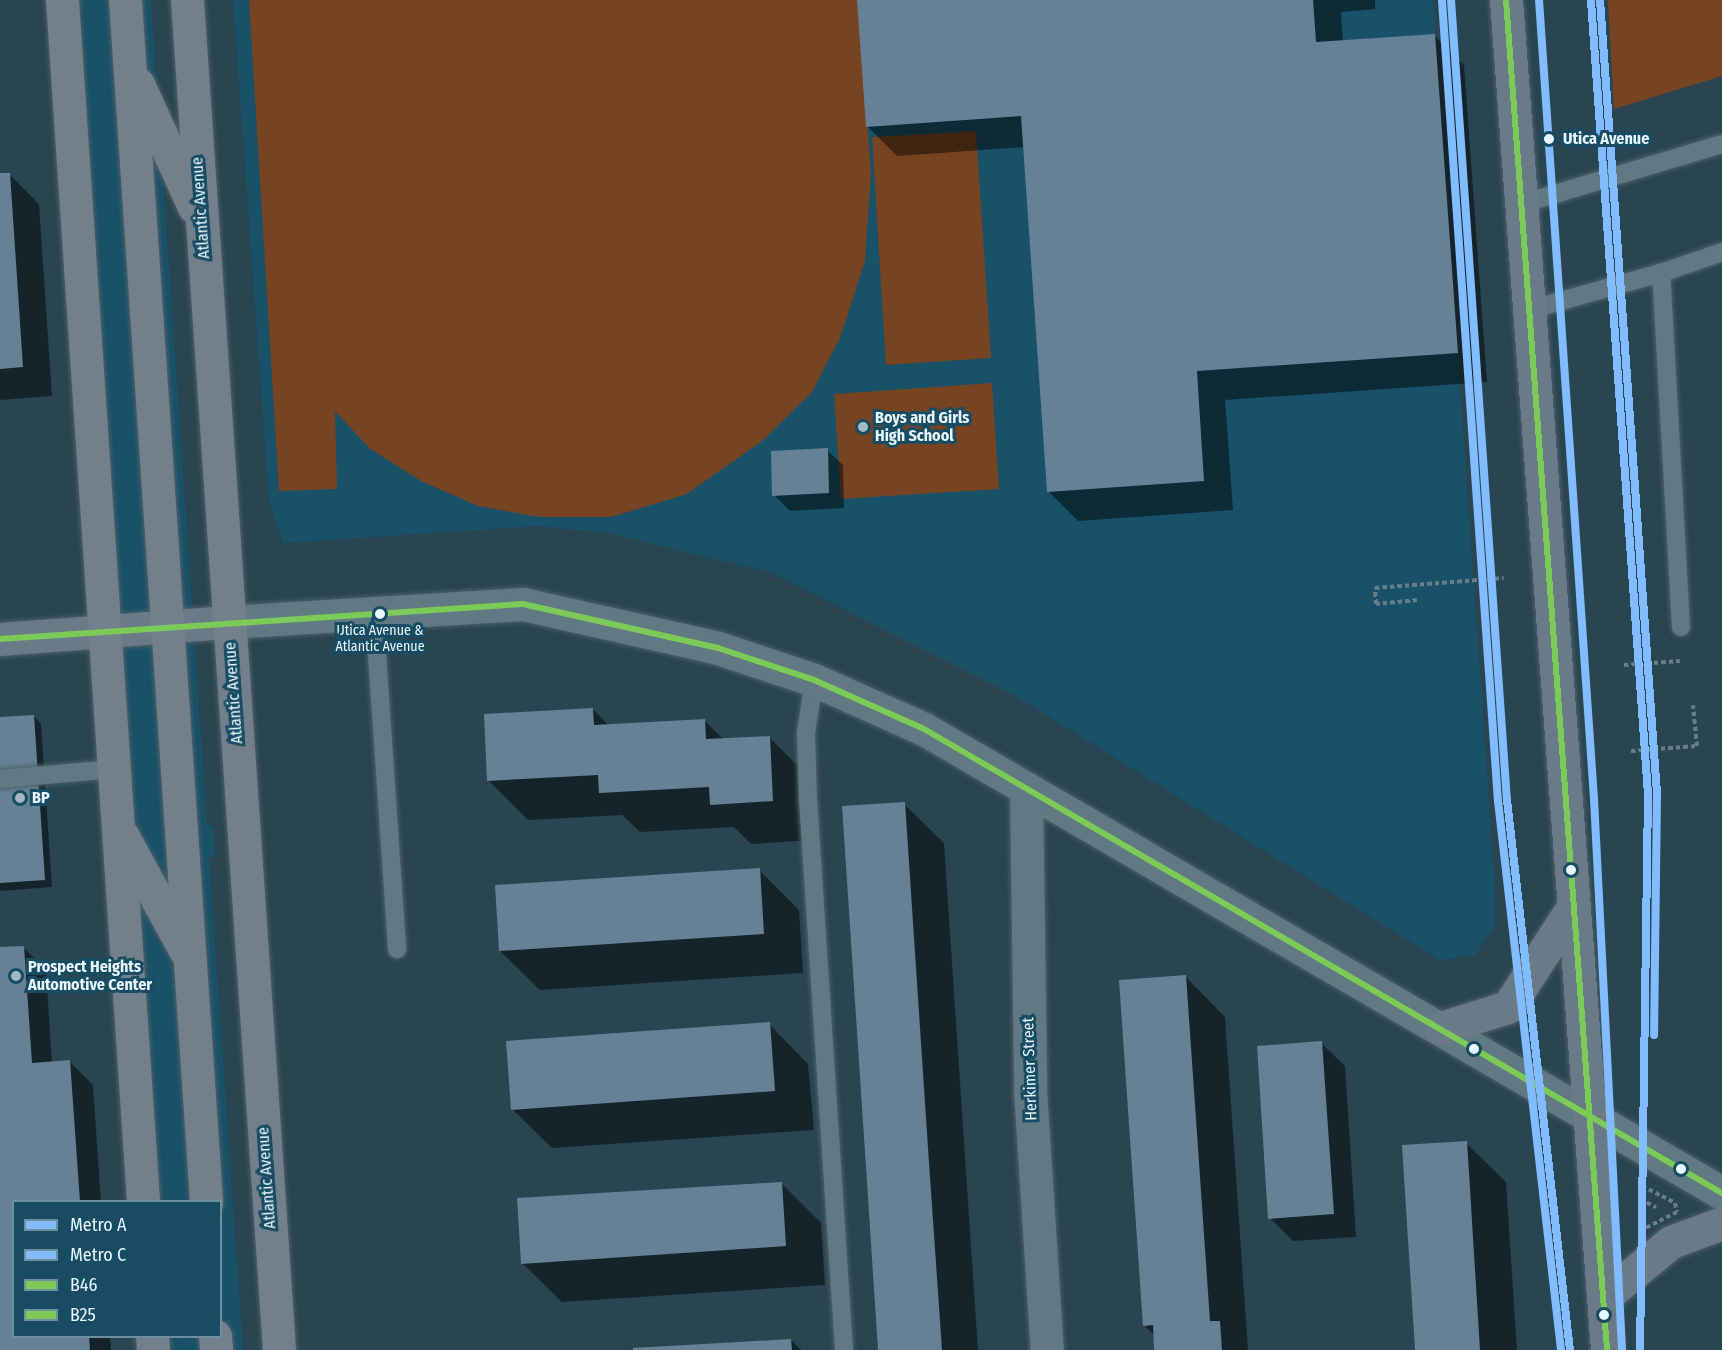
<!DOCTYPE html>
<style>
body{margin:0}
#map{position:relative;width:1722px;height:1350px;overflow:hidden;background:#294551;font-family:"Fira Sans Condensed",sans-serif}
div>[style]{position:absolute}
.built>*{inset:0;background:#185168}
.green>*{inset:0;background:#764422}
.shadow>*{inset:0;background:#0007}
.building>*{inset:0;background:#668095}
.path>*{height:4px;margin-top:-2px;transform-origin:0;background:repeating-linear-gradient(90deg,#697d86 0 4.5px,transparent 0 7.5px)}
.roads{filter:drop-shadow(0 0 2px #4e6068) drop-shadow(0 0 2px #4e6068)}
.lane>*{height:18px;margin:-9px;padding:0 9px;transform-origin:9px;border-radius:9px;background:#617983}
.street>*{height:33px;margin:-16.5px;padding:0 16.5px;transform-origin:16.5px;border-radius:16.5px;background:#617983}
.secondary>*{height:33px;margin:-16.5px;padding:0 16.5px;transform-origin:16.5px;border-radius:16.5px;background:#6a7b87}
.primary>*{height:33px;margin:-16.5px;padding:0 16.5px;transform-origin:16.5px;border-radius:16.5px;background:#747f8c}
.bus-1>*{height:6px;margin:-3px;padding:0 3px;transform-origin:3px;border-radius:3px;background:#7cca57}
.bus-2>*{height:6px;margin:-3px;padding:0 3px;transform-origin:3px;border-radius:3px;background:#7cca57}
.metro-1>*{height:8px;margin:-4px;padding:0 4px;transform-origin:4px;border-radius:4px;background:#80bcff}
.metro-2>*{height:8px;margin:-4px;padding:0 4px;transform-origin:4px;border-radius:4px;background:#80bcff}
.dots>*{width:16px;height:16px;translate:-50% -50%;box-sizing:border-box;border:3px solid #184c62;border-radius:50%}
span{translate:-50% -50%;white-space:nowrap;text-align:center;line-height:1.15;-webkit-text-stroke:6px #184c62;paint-order:stroke}
.bus-label{font-size:14px;color:#e9f6fd}
.stop-label{font-size:16px;color:#e9f6fd;font-weight:700}
.left{translate:0 -50%;text-align:left}
.street-label{font-size:16px;color:#e9f6fd}
.poi-label{font-size:16px;color:#e9f6fd;font-weight:700}
.legend{position:absolute;left:12px;top:1200px;width:210px;height:138px;box-sizing:border-box;background:#184c62;border:2px solid #6c90a0;margin:0;padding:8px 10px;list-style:none;font-size:18px;color:#e9f6fd}
.legend li{display:flex;align-items:center;gap:12px;height:30px}
.legend b{width:30px;border:2px solid #6c90a0}
</style>
<div id="map">
<div class="built">
<i style="clip-path:polygon(78px 0,151px 0,207px 825px,213px 826px,215px 857px,209px 857px,243px 1350px,169px 1350px,168px 1337px,220px 1336px,220px 1202px,159px 1201px)"></i>
<i style="clip-path:polygon(233px 0,1433px 0,1494px 875px,1495px 925px,1475px 955px,1440px 960px,1016px 696px,772px 573px,609px 533px,538px 526px,283px 543px,269px 501px)"></i>
</div>
<div class="green">
<i style="clip-path:polygon(249px 0,858px 0,871px 174px,865px 261px,840px 338px,812px 392px,762px 441px,687px 494px,611px 517px,539px 517px,478px 506px,421px 481px,369px 448px,335px 411px,337px 489px,279px 491px)"></i>
<i style="clip-path:polygon(1608px 0,1722px 0,1722px 76px,1614px 109px)"></i>
<i style="clip-path:polygon(976px 131px,991px 358px,886px 365px,872px 137px)"></i>
<i style="clip-path:polygon(992px 383px,999px 489px,841px 499px,834px 394px)"></i>
</div>
<div class="shadow">
<i style="clip-path:polygon(859px 0,1375px 0,1375px 9px,1341px 12px,1343px 42px,1435px 36px,1464px 65px,1487px 382px,1225px 400px,1233px 510px,1078px 521px,1049px 492px,1025px 147px,897px 156px,867px 126px)"></i>
<i style="clip-path:polygon(9px 174px,39px 204px,52px 396px,0 400px,0 175px)"></i>
<i style="clip-path:polygon(827px 450px,843px 465px,844px 508px,790px 511px,774px 495px)"></i>
<i style="clip-path:polygon(593px 709px,609px 726px,705px 721px,724px 740px,769px 737px,809px 777px,812px 840px,751px 844px,734px 827px,640px 832px,622px 815px,528px 820px,489px 781px)"></i>
<i style="clip-path:polygon(34px 716px,41px 724px,52px 887px,0 891px,0 719px)"></i>
<i style="clip-path:polygon(904px 804px,944px 843px,978px 1350px,880px 1350px)"></i>
<i style="clip-path:polygon(759px 870px,799px 910px,803px 973px,540px 990px,500px 951px)"></i>
<i style="clip-path:polygon(23px 947px,46px 970px,52px 1063px,70px 1062px,93px 1085px,101px 1202px,14px 1202px,14px 1336px,110px 1336px,111px 1350px,0 1350px,0 949px)"></i>
<i style="clip-path:polygon(1186px 977px,1225px 1017px,1248px 1350px,1156px 1350px,1155px 1336px,1144px 1325px)"></i>
<i style="clip-path:polygon(769px 1024px,808px 1064px,814px 1130px,552px 1148px,512px 1109px)"></i>
<i style="clip-path:polygon(1321px 1043px,1345px 1066px,1356px 1237px,1293px 1241px,1270px 1218px)"></i>
<i style="clip-path:polygon(1466px 1143px,1506px 1182px,1517px 1350px,1417px 1350px)"></i>
<i style="clip-path:polygon(781px 1183px,821px 1223px,825px 1285px,562px 1302px,522px 1263px)"></i>
<i style="clip-path:polygon(791px 1340px,801px 1350px,628px 1350px)"></i>
</div>
<div class="building">
<i style="clip-path:polygon(857px 0,1313px 0,1316px 42px,1435px 34px,1458px 353px,1197px 371px,1204px 481px,1047px 492px,1021px 116px,866px 127px)"></i>
<i style="clip-path:polygon(0 173px,10px 173px,23px 367px,0 369px)"></i>
<i style="clip-path:polygon(828px 448px,829px 493px,772px 496px,771px 451px)"></i>
<i style="clip-path:polygon(593px 708px,594px 725px,705px 719px,706px 739px,770px 736px,773px 801px,710px 805px,709px 787px,599px 793px,598px 775px,487px 781px,484px 714px)"></i>
<i style="clip-path:polygon(34px 715px,45px 880px,0 883px,0 717px)"></i>
<i style="clip-path:polygon(905px 802px,928px 1148px,942px 1350px,878px 1350px,865px 1152px,842px 806px)"></i>
<i style="clip-path:polygon(760px 868px,764px 934px,499px 951px,495px 885px)"></i>
<i style="clip-path:polygon(24px 946px,32px 1063px,70px 1060px,80px 1202px,14px 1202px,14px 1336px,89px 1336px,90px 1350px,0 1350px,0 947px)"></i>
<i style="clip-path:polygon(1186px 975px,1210px 1321px,1220px 1321px,1222px 1350px,1154px 1350px,1153px 1325px,1143px 1326px,1119px 980px)"></i>
<i style="clip-path:polygon(770px 1022px,775px 1091px,511px 1110px,506px 1041px)"></i>
<i style="clip-path:polygon(1322px 1041px,1334px 1214px,1268px 1219px,1257px 1046px)"></i>
<i style="clip-path:polygon(1467px 1141px,1480px 1350px,1415px 1350px,1402px 1145px)"></i>
<i style="clip-path:polygon(782px 1182px,786px 1246px,521px 1264px,517px 1198px)"></i>
<i style="clip-path:polygon(791px 1339px,792px 1350px,633px 1350px,633px 1348px)"></i>
</div>
<div class="path">
<i style="left:1417px;top:600px;width:41px;rotate:174.4deg"></i>
<i style="left:1376px;top:604px;width:16px;rotate:-94deg"></i>
<i style="left:1375px;top:588px;width:129px;rotate:-4.4deg"></i>
<i style="left:1624px;top:665px;width:56px;rotate:-4.1deg"></i>
<i style="left:1631px;top:751px;width:66px;rotate:-4.3deg"></i>
<i style="left:1697px;top:746px;width:41px;rotate:-95.6deg"></i>
<i style="left:1642px;top:1186px;width:37px;rotate:27deg"></i>
<i style="left:1675px;top:1203px;width:9px;rotate:77deg"></i>
<i style="left:1677px;top:1212px;width:38px;rotate:153deg"></i>
<i style="left:1643px;top:1229px;width:43px;rotate:-91.3deg"></i>
<i style="left:1640px;top:1199px;width:18px;rotate:27deg"></i>
</div>
<div class="roads">
<div class="lane">
<i style="left:1521px;top:204px;width:210px;rotate:-16.6deg"></i>
<i style="left:1529px;top:310px;width:137px;rotate:-15.7deg"></i>
<i style="left:374px;top:610px;width:340px;rotate:86.1deg"></i>
<i style="left:1681px;top:627px;width:355px;rotate:-93.2deg"></i>
<i style="left:1661px;top:273px;width:65px;rotate:-19deg"></i>
<i style="left:814px;top:680px;width:54px;rotate:98.6deg"></i>
<i style="left:806px;top:733px;width:66px;rotate:88.3deg"></i>
<i style="left:808px;top:799px;width:552px;rotate:86.26deg"></i>
<i style="left:0;top:779px;width:114px;rotate:-5deg"></i>
</div>
<div class="street">
<i style="left:228px;top:622px;width:296px;rotate:-3.5deg"></i>
<i style="left:523px;top:604px;width:200px;rotate:12.7deg"></i>
<i style="left:718px;top:648px;width:101px;rotate:18.4deg"></i>
<i style="left:814px;top:680px;width:120px;rotate:24deg"></i>
<i style="left:924px;top:729px;width:923px;rotate:30.18deg"></i>
<i style="left:1026px;top:788px;width:302px;rotate:89.2deg"></i>
<i style="left:1030px;top:1090px;width:261px;rotate:86.3deg"></i>
</div>
<div class="secondary">
<i style="left:1506px;top:0;width:1354px;rotate:85.72deg"></i>
<i style="left:0;top:639px;width:229px;rotate:-4.3deg"></i>
<i style="left:1441px;top:1028px;width:70px;rotate:-17.4deg"></i>
<i style="left:1508px;top:1007px;width:119px;rotate:-57deg"></i>
<i style="left:1603px;top:1298px;width:88px;rotate:-39.5deg"></i>
<i style="left:1671px;top:1242px;width:54px;rotate:-20.4deg"></i>
</div>
<div class="primary">
<i style="left:62px;top:0;width:1205px;rotate:86.14deg"></i>
<i style="left:125px;top:0;width:1205px;rotate:86.14deg"></i>
<i style="left:187px;top:0;width:1353px;rotate:86.1deg"></i>
<i style="left:138px;top:84px;width:135px;rotate:65.5deg"></i>
<i style="left:122px;top:835px;width:131px;rotate:61.3deg"></i>
<i style="left:152px;top:1336px;width:14px;rotate:86deg"></i>
<i style="left:215px;top:1336px;width:14px;rotate:86deg"></i>
</div>
</div>
<div class="bus-1">
<i style="left:0;top:639px;width:524px;rotate:-3.83deg"></i>
<i style="left:523px;top:604px;width:200px;rotate:12.7deg"></i>
<i style="left:718px;top:648px;width:101px;rotate:18.4deg"></i>
<i style="left:814px;top:680px;width:120px;rotate:24deg"></i>
<i style="left:924px;top:729px;width:923px;rotate:30.18deg"></i>
</div>
<div class="bus-2">
<i style="left:1506px;top:0;width:1354px;rotate:85.72deg"></i>
</div>
<div class="metro-1">
<i style="left:1451px;top:0;width:802px;rotate:86deg"></i>
<i style="left:1507px;top:800px;width:554px;rotate:83.47deg"></i>
<i style="left:1539px;top:0;width:801px;rotate:86.06deg"></i>
<i style="left:1594px;top:799px;width:552px;rotate:87.09deg"></i>
<i style="left:1600px;top:0;width:796px;rotate:85.89deg"></i>
<i style="left:1657px;top:794px;width:241px;rotate:90.7deg"></i>
</div>
<div class="metro-2">
<i style="left:1442px;top:1px;width:802px;rotate:86deg"></i>
<i style="left:1498px;top:801px;width:553px;rotate:83.45deg"></i>
<i style="left:1591px;top:1px;width:795px;rotate:85.89deg"></i>
<i style="left:1648px;top:794px;width:556px;rotate:90.82deg"></i>
</div>
<div class="dots">
<i style="left:1549px;top:139px;background:#e9f6fd"></i>
<i style="left:863px;top:427px;background:#a6b8c1"></i>
<i style="left:380px;top:614px;background:#e9f6fd"></i>
<i style="left:20px;top:798px;background:#a6b8c1"></i>
<i style="left:1571px;top:870px;background:#e9f6fd"></i>
<i style="left:16px;top:976px;background:#a6b8c1"></i>
<i style="left:1474px;top:1049px;background:#e9f6fd"></i>
<i style="left:1681px;top:1169px;background:#e9f6fd"></i>
<i style="left:1604px;top:1315px;background:#e9f6fd"></i>
</div>
<div class="bus-label">
<span style="left:380px;top:639px">Utica Avenue &amp;<br>Atlantic Avenue</span>
</div>
<div class="stop-label">
<span class="left" style="left:1563px;top:139px">Utica Avenue</span>
</div>
<div class="street-label">
<span style="left:201px;top:208px;rotate:-94deg">Atlantic Avenue</span>
<span style="left:234px;top:693px;rotate:-94deg">Atlantic Avenue</span>
<span style="left:1030px;top:1069px;rotate:-92deg">Herkimer Street</span>
<span style="left:267px;top:1178px;rotate:-94deg">Atlantic Avenue</span>
</div>
<div class="poi-label">
<span class="left" style="left:875px;top:427px">Boys and Girls<br>High School</span>
<span class="left" style="left:32px;top:798px">BP</span>
<span class="left" style="left:28px;top:976px">Prospect Heights<br>Automotive Center</span>
</div>
<ul class="legend">
<li><b style="height:8px;background:#80bcff"></b>Metro A</li>
<li><b style="height:8px;background:#80bcff"></b>Metro C</li>
<li><b style="height:8px;background:#7cca57"></b>B46</li>
<li><b style="height:8px;background:#7cca57"></b>B25</li>
</ul>
</div>
